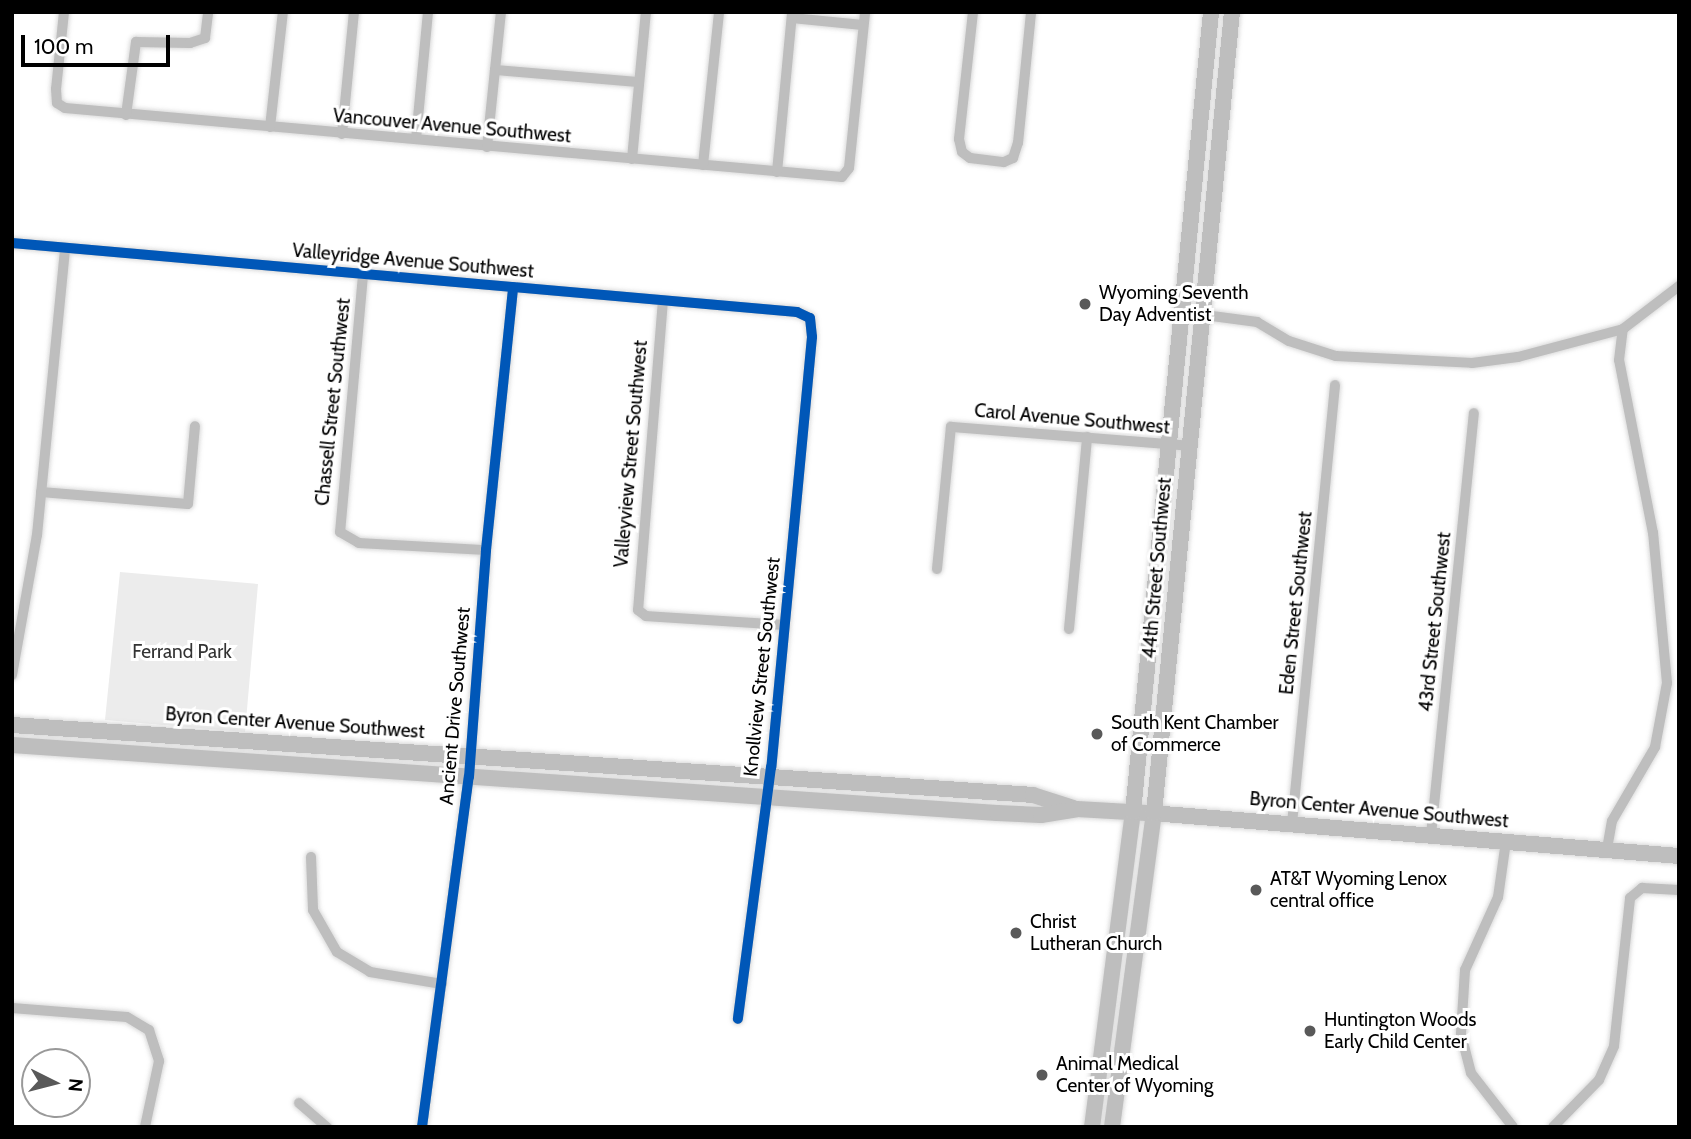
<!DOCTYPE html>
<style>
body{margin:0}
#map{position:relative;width:1691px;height:1139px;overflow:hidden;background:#fff;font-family:Cabin,sans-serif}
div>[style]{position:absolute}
.green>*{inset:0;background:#ececec}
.roads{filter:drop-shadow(0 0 2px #dbdbdb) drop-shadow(0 0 2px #dbdbdb)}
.minor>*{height:10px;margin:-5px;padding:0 5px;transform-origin:5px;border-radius:5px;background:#bebebe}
.primary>*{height:16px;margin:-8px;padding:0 8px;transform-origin:8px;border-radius:8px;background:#bebebe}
.cycleway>*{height:10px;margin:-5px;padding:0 5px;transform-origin:5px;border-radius:5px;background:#0057b8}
.dots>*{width:19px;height:19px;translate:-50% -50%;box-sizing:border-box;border:4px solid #fff;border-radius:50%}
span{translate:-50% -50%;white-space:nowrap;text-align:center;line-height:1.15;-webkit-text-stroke:6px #fff;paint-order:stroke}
.street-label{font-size:19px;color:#000}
.poi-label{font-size:19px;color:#000}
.left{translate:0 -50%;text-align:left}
.park-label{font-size:19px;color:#333}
.frame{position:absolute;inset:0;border:14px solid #000;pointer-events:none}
.north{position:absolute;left:21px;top:1048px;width:70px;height:70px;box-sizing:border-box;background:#fff;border:2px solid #999;border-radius:50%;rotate:96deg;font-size:19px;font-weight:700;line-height:28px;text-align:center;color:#000}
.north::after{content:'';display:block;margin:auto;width:24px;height:32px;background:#595959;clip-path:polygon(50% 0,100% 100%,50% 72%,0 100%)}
.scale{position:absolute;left:21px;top:35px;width:149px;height:32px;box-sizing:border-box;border:4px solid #000;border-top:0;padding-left:9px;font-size:21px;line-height:24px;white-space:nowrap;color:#000;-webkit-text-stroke:5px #fff;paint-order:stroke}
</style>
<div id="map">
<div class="green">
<i style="clip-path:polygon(120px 572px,258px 584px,245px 732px,105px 720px)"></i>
</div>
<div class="roads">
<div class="minor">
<i style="left:64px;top:12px;width:77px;rotate:95.9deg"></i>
<i style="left:56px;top:89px;width:14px;rotate:86deg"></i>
<i style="left:57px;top:103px;width:9px;rotate:32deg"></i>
<i style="left:65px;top:108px;width:780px;rotate:5.07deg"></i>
<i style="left:842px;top:177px;width:11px;rotate:-52deg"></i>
<i style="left:849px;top:168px;width:157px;rotate:-84.1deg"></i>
<i style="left:973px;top:12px;width:128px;rotate:96.3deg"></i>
<i style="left:959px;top:139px;width:13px;rotate:77deg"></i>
<i style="left:962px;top:152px;width:10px;rotate:37deg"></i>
<i style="left:970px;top:158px;width:34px;rotate:7deg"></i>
<i style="left:1004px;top:162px;width:10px;rotate:-24deg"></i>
<i style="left:1013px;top:158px;width:16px;rotate:-72deg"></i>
<i style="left:1018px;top:143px;width:132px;rotate:-84.3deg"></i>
<i style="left:792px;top:18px;width:71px;rotate:5.6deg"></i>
<i style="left:495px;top:70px;width:144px;rotate:4.8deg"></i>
<i style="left:126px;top:115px;width:74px;rotate:-82.2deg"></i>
<i style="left:136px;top:42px;width:54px;rotate:1.1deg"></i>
<i style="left:190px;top:43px;width:16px;rotate:-18deg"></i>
<i style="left:205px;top:38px;width:26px;rotate:-83deg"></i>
<i style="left:270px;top:127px;width:116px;rotate:-83.6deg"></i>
<i style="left:342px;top:134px;width:123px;rotate:-84.4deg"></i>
<i style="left:416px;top:139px;width:128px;rotate:-84.6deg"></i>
<i style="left:487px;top:147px;width:136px;rotate:-84.1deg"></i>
<i style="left:632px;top:159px;width:148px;rotate:-84.6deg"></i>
<i style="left:703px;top:165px;width:154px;rotate:-84deg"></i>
<i style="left:777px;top:172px;width:161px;rotate:-84.6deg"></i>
<i style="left:12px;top:243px;width:788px;rotate:5.02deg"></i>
<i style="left:797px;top:312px;width:14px;rotate:25deg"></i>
<i style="left:810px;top:318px;width:19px;rotate:84deg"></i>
<i style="left:812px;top:337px;width:432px;rotate:95.4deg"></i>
<i style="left:771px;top:767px;width:254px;rotate:97.5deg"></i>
<i style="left:363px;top:275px;width:258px;rotate:95.1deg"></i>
<i style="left:340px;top:532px;width:22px;rotate:30deg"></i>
<i style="left:359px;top:543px;width:127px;rotate:3.2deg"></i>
<i style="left:663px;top:300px;width:311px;rotate:94.6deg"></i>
<i style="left:638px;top:610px;width:10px;rotate:37deg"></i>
<i style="left:646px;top:616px;width:138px;rotate:3.7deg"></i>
<i style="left:1182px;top:312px;width:76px;rotate:7.6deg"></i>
<i style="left:1257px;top:322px;width:37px;rotate:31deg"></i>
<i style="left:1289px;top:341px;width:49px;rotate:17.7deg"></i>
<i style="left:1336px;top:356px;width:136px;rotate:2.9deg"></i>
<i style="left:1472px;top:363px;width:46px;rotate:-7.4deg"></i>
<i style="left:1518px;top:357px;width:109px;rotate:-14.9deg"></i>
<i style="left:1623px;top:329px;width:71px;rotate:-37.5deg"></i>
<i style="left:41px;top:492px;width:147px;rotate:4.7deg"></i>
<i style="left:188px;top:504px;width:78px;rotate:-84.9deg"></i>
<i style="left:937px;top:569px;width:143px;rotate:-84.4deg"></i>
<i style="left:951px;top:427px;width:240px;rotate:4.5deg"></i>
<i style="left:1069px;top:629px;width:193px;rotate:-84.6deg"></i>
<i style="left:12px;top:675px;width:142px;rotate:-79.9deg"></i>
<i style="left:37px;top:535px;width:288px;rotate:-84.4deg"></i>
<i style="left:1292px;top:824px;width:441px;rotate:-84.4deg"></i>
<i style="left:1431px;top:835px;width:424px;rotate:-84.2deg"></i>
<i style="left:1506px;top:841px;width:57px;rotate:98.1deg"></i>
<i style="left:1498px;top:897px;width:80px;rotate:114.3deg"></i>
<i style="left:1465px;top:970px;width:64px;rotate:93.6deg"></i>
<i style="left:1461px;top:1034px;width:40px;rotate:75.6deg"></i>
<i style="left:1471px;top:1073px;width:68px;rotate:52.1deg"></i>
<i style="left:1607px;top:849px;width:28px;rotate:-80deg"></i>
<i style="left:1612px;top:821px;width:86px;rotate:-59.8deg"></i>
<i style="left:1655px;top:747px;width:65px;rotate:-79.4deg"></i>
<i style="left:1667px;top:683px;width:151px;rotate:-95.3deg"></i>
<i style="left:1653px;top:533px;width:176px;rotate:-101.1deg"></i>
<i style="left:1619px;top:360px;width:31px;rotate:-83deg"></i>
<i style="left:311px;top:857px;width:53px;rotate:87.8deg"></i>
<i style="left:313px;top:910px;width:48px;rotate:60.3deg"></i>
<i style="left:337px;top:952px;width:39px;rotate:31deg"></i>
<i style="left:370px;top:972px;width:73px;rotate:9.5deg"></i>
<i style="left:12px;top:1008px;width:115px;rotate:4.5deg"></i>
<i style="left:127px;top:1017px;width:26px;rotate:31deg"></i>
<i style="left:149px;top:1030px;width:33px;rotate:72deg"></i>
<i style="left:159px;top:1061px;width:67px;rotate:102deg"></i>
<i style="left:299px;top:1103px;width:37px;rotate:41deg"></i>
<i style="left:422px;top:1127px;width:353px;rotate:-82.4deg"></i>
<i style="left:469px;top:777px;width:228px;rotate:-85.7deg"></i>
<i style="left:486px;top:550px;width:264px;rotate:-84.1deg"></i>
<i style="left:1553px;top:1127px;width:66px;rotate:-45.6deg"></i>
<i style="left:1599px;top:1080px;width:37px;rotate:-66deg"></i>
<i style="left:1614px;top:1046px;width:149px;rotate:-83.8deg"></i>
<i style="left:1630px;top:898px;width:16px;rotate:-40deg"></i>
<i style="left:1642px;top:888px;width:37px;rotate:3deg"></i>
</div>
<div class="primary">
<i style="left:12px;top:725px;width:1023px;rotate:3.92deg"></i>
<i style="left:1033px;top:795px;width:42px;rotate:18deg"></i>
<i style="left:12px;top:745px;width:987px;rotate:3.95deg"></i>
<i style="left:997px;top:813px;width:44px;rotate:2.6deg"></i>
<i style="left:1041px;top:815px;width:36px;rotate:-9deg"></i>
<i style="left:1077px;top:809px;width:87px;rotate:3.3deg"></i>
<i style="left:1164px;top:814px;width:517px;rotate:4.66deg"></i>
<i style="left:1092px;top:1127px;width:318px;rotate:-82.6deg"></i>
<i style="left:1133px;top:812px;width:804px;rotate:-84.43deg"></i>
<i style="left:1112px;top:1127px;width:317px;rotate:-82.4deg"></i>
<i style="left:1154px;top:813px;width:805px;rotate:-84.44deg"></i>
</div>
</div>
<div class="cycleway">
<i style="left:12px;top:243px;width:788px;rotate:5.02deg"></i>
<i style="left:797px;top:312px;width:14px;rotate:25deg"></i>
<i style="left:810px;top:318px;width:19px;rotate:84deg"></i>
<i style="left:812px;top:337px;width:432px;rotate:95.4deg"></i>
<i style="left:771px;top:767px;width:254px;rotate:97.5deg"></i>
<i style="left:422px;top:1127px;width:353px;rotate:-82.4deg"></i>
<i style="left:469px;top:777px;width:228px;rotate:-85.7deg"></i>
<i style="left:486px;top:550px;width:264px;rotate:-84.1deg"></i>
</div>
<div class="dots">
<i style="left:1085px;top:304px;background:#595959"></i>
<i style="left:1097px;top:734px;background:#595959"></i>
<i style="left:1256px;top:890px;background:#595959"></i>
<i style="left:1016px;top:933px;background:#595959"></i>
<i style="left:1310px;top:1031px;background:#595959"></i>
<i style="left:1042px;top:1075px;background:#595959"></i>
</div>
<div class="street-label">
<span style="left:452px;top:126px;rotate:5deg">Vancouver Avenue Southwest</span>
<span style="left:413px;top:261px;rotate:5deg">Valleyridge Avenue Southwest</span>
<span style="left:333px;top:402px;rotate:-84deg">Chassell Street Southwest</span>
<span style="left:1072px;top:419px;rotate:5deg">Carol Avenue Southwest</span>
<span style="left:631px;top:454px;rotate:-85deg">Valleyview Street Southwest</span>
<span style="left:1157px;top:568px;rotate:-85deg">44th Street Southwest</span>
<span style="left:1296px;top:603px;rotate:-84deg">Eden Street Southwest</span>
<span style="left:1435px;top:622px;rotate:-84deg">43rd Street Southwest</span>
<span style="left:762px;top:667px;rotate:-84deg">Knollview Street Southwest</span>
<span style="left:455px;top:706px;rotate:-85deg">Ancient Drive Southwest</span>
<span style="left:295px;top:723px;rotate:4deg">Byron Center Avenue Southwest</span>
<span style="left:1379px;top:810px;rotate:5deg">Byron Center Avenue Southwest</span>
</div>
<div class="poi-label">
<span class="left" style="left:1099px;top:304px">Wyoming Seventh<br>Day Adventist</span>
<span class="left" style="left:1111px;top:734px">South Kent Chamber<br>of Commerce</span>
<span class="left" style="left:1270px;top:890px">AT&amp;T Wyoming Lenox<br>central office</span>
<span class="left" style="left:1030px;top:933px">Christ<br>Lutheran Church</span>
<span class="left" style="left:1324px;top:1031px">Huntington Woods<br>Early Child Center</span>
<span class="left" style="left:1056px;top:1075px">Animal Medical<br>Center of Wyoming</span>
</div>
<div class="park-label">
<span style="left:182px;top:652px">Ferrand Park</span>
</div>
<div class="frame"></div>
<div class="north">N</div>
<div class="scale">100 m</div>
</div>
